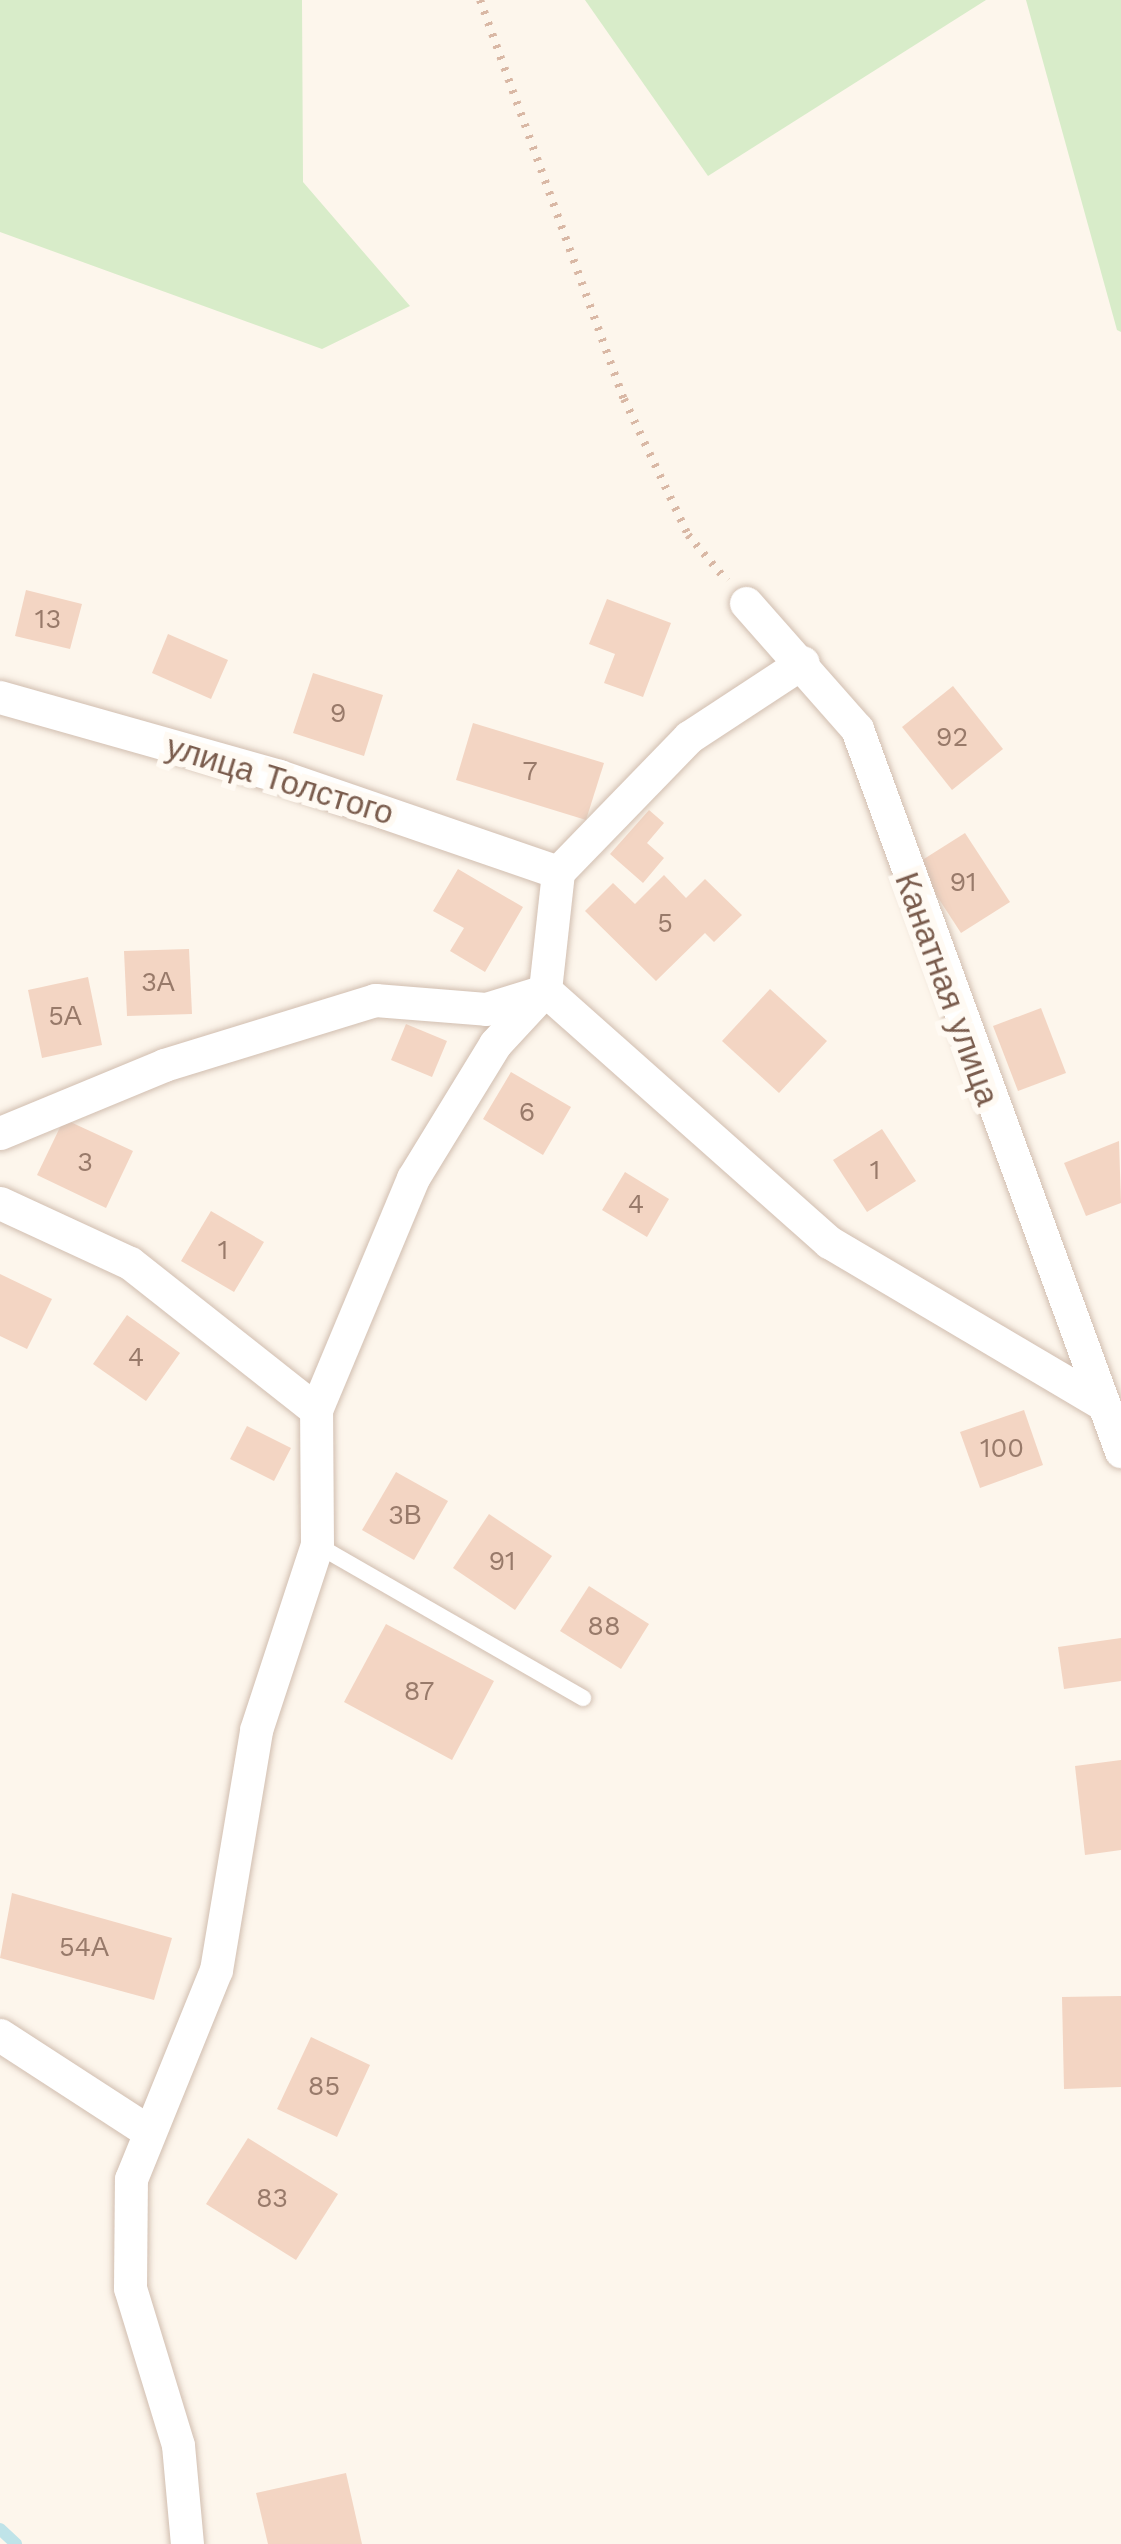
<!DOCTYPE html>
<meta charset="utf-8">
<style>
body{margin:0}
#map{position:relative;width:1121px;height:2544px;overflow:hidden;background:#fdf6ec;font-family:"Work Sans",sans-serif}
div>[style]{position:absolute}
.green>*{inset:0;background:#d8ecc9}
.stream>*{height:12px;margin:-6px;padding:0 6px;transform-origin:6px;border-radius:6px;background:#bfe3e8}
.building>*{inset:0;background:#f3d5c3}
.path>*{height:8px;margin-top:-4px;transform-origin:0;background:repeating-linear-gradient(90deg,#d9b8a5 0 3px,transparent 0 12px)}
.roads{filter:drop-shadow(0 0 3px #d1beb0) drop-shadow(0 0 3px #d1beb0)}
.service>*{height:16px;margin:-8px;padding:0 8px;transform-origin:8px;border-radius:8px;background:#fff}
.minor>*{height:33px;margin:-16.5px;padding:0 16.5px;transform-origin:16.5px;border-radius:16.5px;background:#fff}
span{translate:-50% -50%;white-space:nowrap;text-align:center;line-height:1.15;-webkit-text-stroke:12px #fffaf3;paint-order:stroke}
.number-label{font-size:27px;color:#987a6a}
.number-label span{-webkit-text-stroke-width:0}
.street-label{font-size:33px;color:#7a5c4d}
</style>
<div id="map">
<div class="green">
<i style="clip-path:polygon(0 0,302px 0,303px 182px,410px 306px,322px 349px,0 232px)"></i>
<i style="clip-path:polygon(585px 0,986px 0,708px 176px)"></i>
<i style="clip-path:polygon(1026px 0,1121px 0,1121px 332px,1117px 330px)"></i>
</div>
<div class="stream">
<i style="left:0;top:2529px;width:22px;rotate:43deg"></i>
</div>
<div class="building">
<i style="clip-path:polygon(26px 590px,82px 604px,70px 649px,15px 636px)"></i>
<i style="clip-path:polygon(607px 599px,671px 623px,643px 697px,604px 683px,615px 654px,589px 644px)"></i>
<i style="clip-path:polygon(168px 634px,228px 660px,211px 699px,152px 673px)"></i>
<i style="clip-path:polygon(313px 673px,383px 695px,364px 756px,293px 733px)"></i>
<i style="clip-path:polygon(953px 686px,1003px 749px,952px 790px,902px 727px)"></i>
<i style="clip-path:polygon(473px 723px,604px 763px,586px 820px,456px 780px)"></i>
<i style="clip-path:polygon(649px 810px,664px 823px,647px 843px,664px 858px,643px 883px,610px 854px)"></i>
<i style="clip-path:polygon(965px 833px,1010px 902px,961px 933px,916px 864px)"></i>
<i style="clip-path:polygon(458px 869px,523px 907px,485px 972px,450px 951px,464px 928px,433px 911px)"></i>
<i style="clip-path:polygon(664px 875px,686px 898px,705px 879px,742px 915px,714px 942px,705px 933px,656px 981px,585px 911px,613px 883px,635px 904px)"></i>
<i style="clip-path:polygon(189px 949px,192px 1014px,127px 1016px,124px 951px)"></i>
<i style="clip-path:polygon(88px 977px,102px 1045px,42px 1058px,28px 990px)"></i>
<i style="clip-path:polygon(770px 989px,827px 1041px,779px 1093px,722px 1041px)"></i>
<i style="clip-path:polygon(1041px 1008px,1066px 1073px,1018px 1091px,993px 1026px)"></i>
<i style="clip-path:polygon(406px 1024px,447px 1041px,432px 1077px,391px 1060px)"></i>
<i style="clip-path:polygon(511px 1072px,571px 1107px,543px 1155px,483px 1119px)"></i>
<i style="clip-path:polygon(64px 1119px,133px 1151px,106px 1208px,37px 1175px)"></i>
<i style="clip-path:polygon(882px 1129px,916px 1181px,867px 1212px,833px 1160px)"></i>
<i style="clip-path:polygon(1119px 1141px,1121px 1203px,1086px 1216px,1064px 1163px)"></i>
<i style="clip-path:polygon(625px 1172px,669px 1199px,647px 1237px,602px 1210px)"></i>
<i style="clip-path:polygon(211px 1211px,264px 1242px,234px 1292px,181px 1261px)"></i>
<i style="clip-path:polygon(0 1274px,52px 1299px,27px 1349px,0 1336px)"></i>
<i style="clip-path:polygon(127px 1315px,180px 1353px,146px 1401px,93px 1364px)"></i>
<i style="clip-path:polygon(1024px 1410px,1043px 1465px,980px 1488px,960px 1432px)"></i>
<i style="clip-path:polygon(247px 1426px,291px 1448px,274px 1481px,230px 1459px)"></i>
<i style="clip-path:polygon(396px 1472px,448px 1501px,414px 1560px,362px 1530px)"></i>
<i style="clip-path:polygon(489px 1514px,552px 1556px,515px 1610px,453px 1568px)"></i>
<i style="clip-path:polygon(589px 1586px,649px 1624px,621px 1669px,560px 1631px)"></i>
<i style="clip-path:polygon(386px 1624px,494px 1681px,452px 1760px,344px 1702px)"></i>
<i style="clip-path:polygon(1121px 1638px,1121px 1681px,1064px 1689px,1058px 1647px)"></i>
<i style="clip-path:polygon(1121px 1760px,1121px 1850px,1085px 1855px,1075px 1766px)"></i>
<i style="clip-path:polygon(12px 1893px,172px 1938px,154px 2000px,0 1958px)"></i>
<i style="clip-path:polygon(1121px 1996px,1121px 2087px,1064px 2089px,1062px 1997px)"></i>
<i style="clip-path:polygon(311px 2037px,370px 2065px,337px 2137px,277px 2109px)"></i>
<i style="clip-path:polygon(248px 2138px,338px 2194px,296px 2260px,206px 2204px)"></i>
<i style="clip-path:polygon(346px 2473px,362px 2544px,268px 2544px,256px 2493px)"></i>
</div>
<div class="path">
<i style="left:480px;top:0;width:424px;rotate:70.2deg"></i>
<i style="left:624px;top:399px;width:150px;rotate:64.8deg"></i>
<i style="left:688px;top:535px;width:60px;rotate:49.7deg"></i>
</div>
<div class="roads">
<div class="service">
<i style="left:317px;top:1545px;width:307px;rotate:29.9deg"></i>
</div>
<div class="minor">
<i style="left:746px;top:603px;width:168px;rotate:48.6deg"></i>
<i style="left:857px;top:729px;width:769px;rotate:69.92deg"></i>
<i style="left:0;top:697px;width:290px;rotate:15.8deg"></i>
<i style="left:279px;top:776px;width:295px;rotate:19deg"></i>
<i style="left:545px;top:990px;width:380px;rotate:41.6deg"></i>
<i style="left:829px;top:1242px;width:318px;rotate:30.6deg"></i>
<i style="left:0;top:1133px;width:178px;rotate:-22.5deg"></i>
<i style="left:164px;top:1065px;width:221px;rotate:-17.1deg"></i>
<i style="left:375px;top:1000px;width:111px;rotate:4.6deg"></i>
<i style="left:486px;top:1009px;width:61px;rotate:-17.2deg"></i>
<i style="left:0;top:1203px;width:143px;rotate:24.8deg"></i>
<i style="left:130px;top:1263px;width:237px;rotate:38.3deg"></i>
<i style="left:0;top:2035px;width:171px;rotate:33deg"></i>
<i style="left:187px;top:2544px;width:99px;rotate:-95.2deg"></i>
<i style="left:178px;top:2445px;width:164px;rotate:-107deg"></i>
<i style="left:130px;top:2288px;width:109px;rotate:-89.5deg"></i>
<i style="left:131px;top:2179px;width:226px;rotate:-67.9deg"></i>
<i style="left:216px;top:1970px;width:243px;rotate:-80.5deg"></i>
<i style="left:256px;top:1730px;width:195px;rotate:-71.8deg"></i>
<i style="left:317px;top:1545px;width:135px;rotate:-90.4deg"></i>
<i style="left:316px;top:1410px;width:251px;rotate:-67.3deg"></i>
<i style="left:413px;top:1178px;width:157px;rotate:-58.5deg"></i>
<i style="left:495px;top:1044px;width:74px;rotate:-47.2deg"></i>
<i style="left:545px;top:990px;width:119px;rotate:-83.7deg"></i>
<i style="left:558px;top:872px;width:188px;rotate:-45.9deg"></i>
<i style="left:689px;top:737px;width:136px;rotate:-33.3deg"></i>
</div>
</div>
<div class="number-label">
<span style="left:48px;top:620px">13</span>
<span style="left:338px;top:714px">9</span>
<span style="left:952px;top:738px">92</span>
<span style="left:530px;top:772px">7</span>
<span style="left:963px;top:883px">91</span>
<span style="left:665px;top:924px">5</span>
<span style="left:158px;top:983px">3А</span>
<span style="left:65px;top:1017px">5А</span>
<span style="left:527px;top:1113px">6</span>
<span style="left:85px;top:1163px">3</span>
<span style="left:875px;top:1171px">1</span>
<span style="left:636px;top:1205px">4</span>
<span style="left:223px;top:1251px">1</span>
<span style="left:136px;top:1358px">4</span>
<span style="left:1002px;top:1449px">100</span>
<span style="left:405px;top:1516px">3В</span>
<span style="left:502px;top:1562px">91</span>
<span style="left:604px;top:1627px">88</span>
<span style="left:419px;top:1692px">87</span>
<span style="left:84px;top:1948px">54А</span>
<span style="left:324px;top:2087px">85</span>
<span style="left:272px;top:2199px">83</span>
</div>
<div class="street-label">
<span style="left:280px;top:780px;rotate:17deg">улица Толстого</span>
<span style="left:947px;top:989px;rotate:70deg">Канатная улица</span>
</div>
</div>
